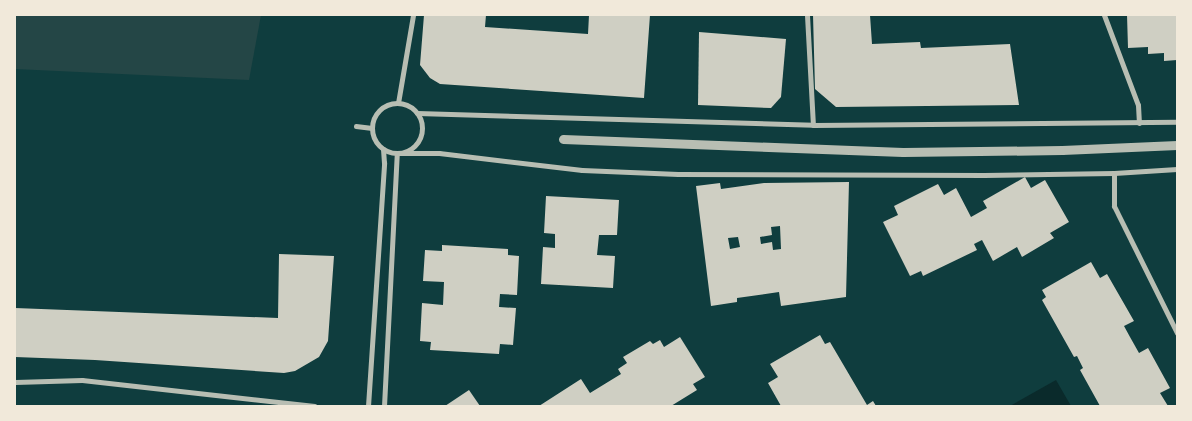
<!DOCTYPE html>
<style>
body{margin:0}
#map{position:relative;width:1192px;height:421px;overflow:hidden;background:#0f3d3e;font-family:"PT Serif",serif}
div>[style]{position:absolute}
.green>*{inset:0;background:#244646}
.water>*{inset:0;background:#0a2a2b}
.building>*{inset:0;background:#cfcfc3}
.pedestrian>*{height:4.5px;margin:-2.25px;padding:0 2.25px;transform-origin:2.25px;border-radius:2.25px;background:#b8beb3}
.minor>*{height:5px;margin:-2.5px;padding:0 2.5px;transform-origin:2.5px;border-radius:2.5px;background:#b8beb3}
.minor>.ring{margin:-2.5px;padding:0;box-sizing:content-box;background:none;border:5px solid #b8beb3;border-radius:50%}
.tertiary>*{height:9px;margin:-4.5px;padding:0 4.5px;transform-origin:4.5px;border-radius:4.5px;background:#b8beb3}
span{translate:-50% -50%;white-space:nowrap;text-align:center;line-height:1.15;-webkit-text-stroke:5px #f1e9da;paint-order:stroke}
.frame{position:absolute;inset:0;border:16px solid #f1e9da;pointer-events:none}
</style>
<div id="map">
<div class="green">
<i style="clip-path:polygon(15px 15px,261px 15px,249px 80px,15px 69px)"></i>
</div>
<div class="water">
<i style="clip-path:polygon(1056px 380px,1071px 406px,1010px 406px)"></i>
</div>
<div class="building">
<i style="clip-path:polygon(424px 15px,486px 15px,485px 27px,588px 34px,589px 15px,650px 15px,644px 98px,440px 84px,430px 78px,420px 65px)"></i>
<i style="clip-path:polygon(813px 15px,870px 15px,872px 44px,920px 42px,921px 48px,1010px 44px,1019px 105px,836px 107px,815px 89px)"></i>
<i style="clip-path:polygon(1127px 15px,1177px 15px,1177px 60px,1164px 61px,1164px 53px,1148px 54px,1148px 47px,1128px 48px)"></i>
<i style="clip-path:polygon(699px 32px,786px 39px,781px 97px,771px 108px,698px 105px)"></i>
<i style="clip-path:polygon(1025px 177px,1031px 188px,1045px 180px,1069px 222px,1050px 233px,1054px 238px,1022px 257px,1017px 247px,993px 261px,982px 240px,974px 244px,977px 250px,923px 276px,921px 271px,910px 276px,883px 222px,898px 215px,894px 206px,938px 184px,944px 195px,956px 188px,971px 217px,987px 208px,983px 201px)"></i>
<i style="clip-path:polygon(evenodd,849px 182px,846px 297px,781px 306px,779px 292px,737px 298px,737px 302px,711px 306px,696px 186px,720px 183px,721px 189px,764px 183px,849px 182px,780px 226px,781px 249px,773px 250px,772px 242px,761px 244px,760px 237px,772px 235px,771px 227px,780px 226px,849px 182px,738px 237px,740px 247px,730px 249px,728px 238px,738px 237px)"></i>
<i style="clip-path:polygon(546px 196px,619px 200px,617px 235px,599px 235px,597px 255px,615px 256px,613px 288px,541px 284px,543px 247px,555px 248px,555px 234px,544px 233px)"></i>
<i style="clip-path:polygon(442px 245px,508px 249px,508px 255px,519px 256px,517px 295px,500px 294px,499px 307px,516px 308px,513px 345px,500px 344px,499px 354px,430px 350px,431px 342px,420px 341px,422px 303px,443px 305px,444px 282px,423px 281px,425px 250px,442px 251px)"></i>
<i style="clip-path:polygon(279px 254px,334px 256px,328px 341px,319px 357px,295px 371px,284px 373px,95px 360px,15px 357px,15px 308px,278px 318px)"></i>
<i style="clip-path:polygon(1091px 262px,1100px 278px,1107px 274px,1134px 321px,1124px 326px,1130px 337px,1139px 353px,1148px 348px,1170px 388px,1160px 393px,1168px 406px,1100px 406px,1080px 370px,1083px 368px,1077px 356px,1074px 357px,1042px 300px,1046px 297px,1042px 290px)"></i>
<i style="clip-path:polygon(820px 335px,825px 344px,830px 342px,867px 405px,873px 401px,876px 406px,781px 406px,768px 383px,778px 377px,770px 364px)"></i>
<i style="clip-path:polygon(680px 337px,705px 377px,693px 384px,697px 390px,671px 406px,539px 406px,581px 379px,590px 393px,621px 374px,618px 369px,627px 363px,623px 357px,650px 341px,653px 344px,660px 340px,664px 347px)"></i>
<i style="clip-path:polygon(469px 390px,480px 406px,445px 406px)"></i>
</div>
<div class="pedestrian">
<i style="left:356px;top:126px;width:16px;rotate:7deg"></i>
</div>
<div class="minor">
<i style="left:807px;top:15px;width:110px;rotate:86.9deg"></i>
<i style="left:1104px;top:15px;width:96px;rotate:69.3deg"></i>
<i style="left:1138px;top:105px;width:18px;rotate:87deg"></i>
<i style="left:398px;top:103px;width:89px;rotate:-80.3deg"></i>
<i class="ring" style="left:372px;top:103px;width:45px;height:45px"></i>
<i style="left:417px;top:113px;width:396px;rotate:1.7deg"></i>
<i style="left:813px;top:125px;width:364px;rotate:-0.5deg"></i>
<i style="left:1114px;top:173px;width:33px;rotate:90deg"></i>
<i style="left:1114px;top:206px;width:142px;rotate:63.6deg"></i>
<i style="left:15px;top:382px;width:67px;rotate:-1.7deg"></i>
<i style="left:82px;top:380px;width:234px;rotate:6.4deg"></i>
<i style="left:368px;top:406px;width:244px;rotate:-86.2deg"></i>
<i style="left:384px;top:163px;width:14px;rotate:-94deg"></i>
<i style="left:384px;top:406px;width:253px;rotate:-87.1deg"></i>
<i style="left:397px;top:153px;width:42px"></i>
<i style="left:439px;top:153px;width:144px;rotate:6.8deg"></i>
<i style="left:582px;top:170px;width:96px;rotate:2.4deg"></i>
<i style="left:678px;top:174px;width:306px;rotate:0.2deg"></i>
<i style="left:984px;top:175px;width:130px;rotate:-0.9deg"></i>
<i style="left:1114px;top:173px;width:63px;rotate:-3.6deg"></i>
</div>
<div class="tertiary">
<i style="left:563px;top:139px;width:340px;rotate:2.2deg"></i>
<i style="left:903px;top:152px;width:159px;rotate:-0.7deg"></i>
<i style="left:1062px;top:150px;width:115px;rotate:-2.5deg"></i>
</div>
<div class="frame"></div>
</div>
